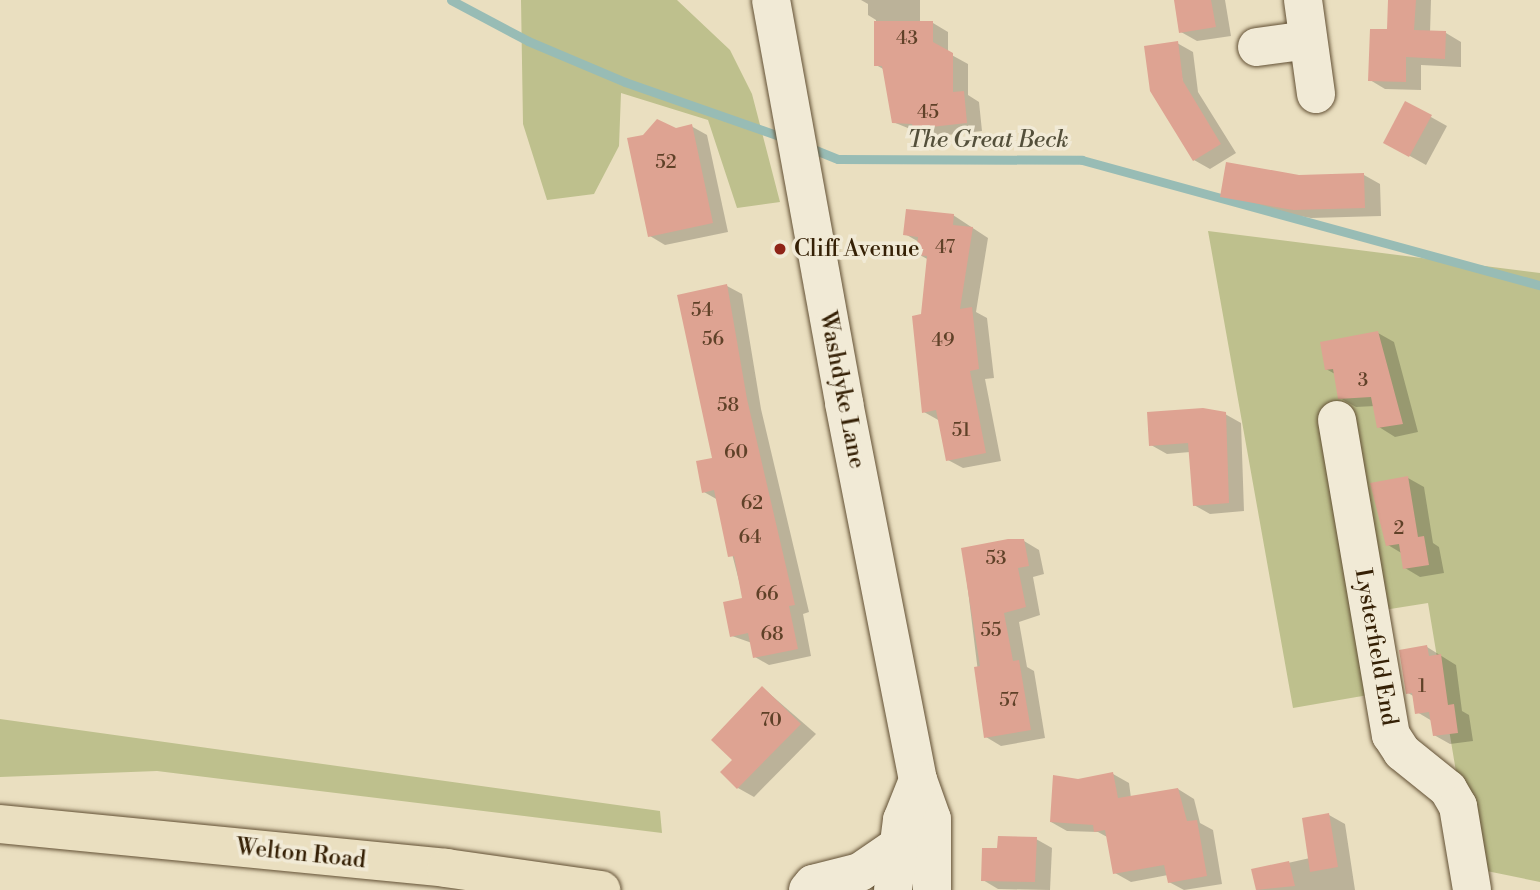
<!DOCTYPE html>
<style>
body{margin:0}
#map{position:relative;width:1540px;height:890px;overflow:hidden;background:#eadfc0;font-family:"Libre Bodoni",serif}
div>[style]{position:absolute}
.green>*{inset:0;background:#bec08d}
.shadow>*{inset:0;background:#0003}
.stream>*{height:9px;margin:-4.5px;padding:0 4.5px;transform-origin:4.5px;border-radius:4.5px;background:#98bcb5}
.building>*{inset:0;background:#dea392}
.roads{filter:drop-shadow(0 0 2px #625034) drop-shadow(0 0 2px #625034)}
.minor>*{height:38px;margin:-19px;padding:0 19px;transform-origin:19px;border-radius:19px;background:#f1ead6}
.highway>*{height:38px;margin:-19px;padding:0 19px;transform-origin:19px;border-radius:19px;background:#eadfc0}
.dots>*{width:19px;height:19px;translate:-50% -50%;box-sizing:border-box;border:4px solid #f1ead6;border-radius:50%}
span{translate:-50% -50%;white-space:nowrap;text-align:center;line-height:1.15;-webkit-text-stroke:7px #f1ead6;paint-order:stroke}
.number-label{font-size:19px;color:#5f4128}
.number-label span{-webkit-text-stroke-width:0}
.poi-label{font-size:23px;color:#352005}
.left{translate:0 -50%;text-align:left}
.street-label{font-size:23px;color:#352005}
.water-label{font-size:24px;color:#534f3a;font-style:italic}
</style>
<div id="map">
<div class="green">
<i style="clip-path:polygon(521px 0,677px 0,730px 50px,752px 94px,780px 202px,737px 208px,708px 120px,621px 93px,619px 146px,594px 194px,547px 200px,523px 124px)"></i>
<i style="clip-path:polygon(1208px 231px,1540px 273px,1540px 882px,1472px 868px,1428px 603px,1365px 613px,1374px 694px,1293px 708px)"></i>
<i style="clip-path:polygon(0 719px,660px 811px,662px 833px,157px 771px,0 777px)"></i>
</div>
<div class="shadow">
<i style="clip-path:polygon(861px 0,920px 0,920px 23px,933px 23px,948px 32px,948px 53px,968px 64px,968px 95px,979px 102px,982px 131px,930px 137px,893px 122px,885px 70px,876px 65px,876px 20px,868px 15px,868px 4px)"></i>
<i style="clip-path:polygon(1176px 0,1225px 0,1231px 36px,1197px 41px,1181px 32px)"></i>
<i style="clip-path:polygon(1390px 0,1431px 0,1430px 33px,1446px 33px,1461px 42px,1461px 67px,1421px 65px,1421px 90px,1385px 89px,1370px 80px,1389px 31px)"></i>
<i style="clip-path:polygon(1177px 43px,1193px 52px,1198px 92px,1236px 153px,1210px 169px,1194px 160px)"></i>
<i style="clip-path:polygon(1406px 103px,1447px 126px,1426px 165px,1385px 142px)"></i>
<i style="clip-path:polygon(691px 126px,707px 135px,728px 232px,665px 245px,650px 236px,676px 130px)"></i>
<i style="clip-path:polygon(1364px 175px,1380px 184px,1381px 216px,1311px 218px,1238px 205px,1222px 196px,1299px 177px)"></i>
<i style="clip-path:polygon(953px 215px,988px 238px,976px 312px,987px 318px,994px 378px,985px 379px,1001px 461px,963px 468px,948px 460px,940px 421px,924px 412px,914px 317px,922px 316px,929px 260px,918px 254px,919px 242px,905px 234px)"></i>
<i style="clip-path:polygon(727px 286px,742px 294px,761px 409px,809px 612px,803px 614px,811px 656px,769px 665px,755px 657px,752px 643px,732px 636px,744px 600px,718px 500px,704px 492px,714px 459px)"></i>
<i style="clip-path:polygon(1378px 333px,1394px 342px,1418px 432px,1395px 437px,1379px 427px,1375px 406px,1356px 407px,1340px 398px,1335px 374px,1326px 369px)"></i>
<i style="clip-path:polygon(1225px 414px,1241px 423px,1244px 511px,1210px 514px,1194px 505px,1190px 452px,1167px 454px,1151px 445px)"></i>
<i style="clip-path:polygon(1408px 478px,1424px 487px,1433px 543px,1439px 547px,1444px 573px,1420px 577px,1405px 568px,1403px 554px,1388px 545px)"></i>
<i style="clip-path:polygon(1024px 541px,1039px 550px,1044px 574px,1033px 577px,1040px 615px,1019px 622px,1027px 667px,1034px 671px,1045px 738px,1001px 746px,986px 737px,963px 550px)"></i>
<i style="clip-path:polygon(1427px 647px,1456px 665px,1462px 711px,1469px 715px,1473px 741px,1450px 744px,1434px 735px,1432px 721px,1417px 712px,1415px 697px,1408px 693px)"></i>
<i style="clip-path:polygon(763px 688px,816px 734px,754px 797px,738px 788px,734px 760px)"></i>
<i style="clip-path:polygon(1113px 774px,1129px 783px,1131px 798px,1178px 789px,1194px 799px,1200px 823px,1213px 830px,1222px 884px,1184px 890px,1169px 882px,1168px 875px,1131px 882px,1115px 873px,1109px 838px,1098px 832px,1067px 831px,1051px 822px,1078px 780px)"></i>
<i style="clip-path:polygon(1329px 815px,1345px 824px,1355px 890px,1257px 890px,1253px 871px,1310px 858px)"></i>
<i style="clip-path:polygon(1036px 839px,1052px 848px,1050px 890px,998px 889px,983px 880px,999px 850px)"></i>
</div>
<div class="stream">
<i style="left:451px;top:0;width:87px;rotate:28deg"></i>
<i style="left:528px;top:41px;width:105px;rotate:22.9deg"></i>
<i style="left:625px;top:82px;width:170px;rotate:19.3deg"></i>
<i style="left:808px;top:147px;width:32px;rotate:22deg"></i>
<i style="left:838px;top:159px;width:244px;rotate:0.2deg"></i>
<i style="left:1082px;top:160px;width:475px;rotate:15.3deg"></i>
</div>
<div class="building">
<i style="clip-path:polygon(1174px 0,1211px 0,1216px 27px,1179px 33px)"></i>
<i style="clip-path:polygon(1388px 0,1416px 0,1414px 30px,1446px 31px,1445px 59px,1406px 57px,1406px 82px,1368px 81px,1370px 29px,1387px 29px)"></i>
<i style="clip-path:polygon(874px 21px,933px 21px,933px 42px,953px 53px,953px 92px,964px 91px,967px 123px,913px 129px,912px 124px,892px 123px,882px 66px,874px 66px)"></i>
<i style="clip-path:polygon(1178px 41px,1183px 81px,1221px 144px,1193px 161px,1150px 91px,1144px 46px)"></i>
<i style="clip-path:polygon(1405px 101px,1432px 115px,1409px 157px,1383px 143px)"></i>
<i style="clip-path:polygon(657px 119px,676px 128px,692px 124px,713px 223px,648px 237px,627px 138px,643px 135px)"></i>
<i style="clip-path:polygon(1226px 162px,1299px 175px,1364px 173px,1365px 208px,1293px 210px,1220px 197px)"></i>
<i style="clip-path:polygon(906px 209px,954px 214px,953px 225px,973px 227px,960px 309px,972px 307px,979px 369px,970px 371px,986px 453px,946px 461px,936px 410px,922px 413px,912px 316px,921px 314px,927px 256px,916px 255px,918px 237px,903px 235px)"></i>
<i style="clip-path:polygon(727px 284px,747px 399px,795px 605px,789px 606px,798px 649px,753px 658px,748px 633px,730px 637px,723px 602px,742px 598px,734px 556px,728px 557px,714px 490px,702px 493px,696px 461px,712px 458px,677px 295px)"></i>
<i style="clip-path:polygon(1378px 331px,1403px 424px,1377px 428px,1371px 397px,1338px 399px,1333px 369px,1325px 370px,1320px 342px)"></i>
<i style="clip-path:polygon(1203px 408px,1226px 412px,1229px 503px,1193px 506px,1188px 443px,1149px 446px,1147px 412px)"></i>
<i style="clip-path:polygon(1408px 476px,1418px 537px,1424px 536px,1429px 565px,1403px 569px,1399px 544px,1386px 546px,1370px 483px)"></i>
<i style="clip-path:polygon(1008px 539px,1024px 539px,1029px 566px,1018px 568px,1026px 607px,1004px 613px,1013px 661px,1019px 660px,1031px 730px,984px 738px,974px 667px,980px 666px,961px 548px)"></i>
<i style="clip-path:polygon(1427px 645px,1429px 656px,1441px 654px,1448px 705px,1454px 704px,1458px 733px,1433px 736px,1429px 712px,1415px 714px,1412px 693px,1406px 694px,1399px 650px)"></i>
<i style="clip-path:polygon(762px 686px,801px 724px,737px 789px,720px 772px,732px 760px,711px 740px)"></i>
<i style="clip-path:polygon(1113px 772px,1118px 798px,1178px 788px,1187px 821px,1197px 820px,1207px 876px,1168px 883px,1164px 865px,1113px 874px,1105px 830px,1094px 832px,1093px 825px,1050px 822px,1053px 775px,1078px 779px)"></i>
<i style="clip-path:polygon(1329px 813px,1338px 867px,1310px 872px,1302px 818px)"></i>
<i style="clip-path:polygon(998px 836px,1037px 837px,1035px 882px,981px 881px,982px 848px,997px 848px)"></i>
<i style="clip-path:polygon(1289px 861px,1295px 886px,1256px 890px,1251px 869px)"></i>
</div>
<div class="roads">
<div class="minor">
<i style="left:771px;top:0;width:410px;rotate:79.7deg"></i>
<i style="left:844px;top:403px;width:384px;rotate:78.9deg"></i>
<i style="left:918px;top:780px;width:41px;rotate:70.3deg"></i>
<i style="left:932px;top:819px;width:71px;rotate:90deg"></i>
<i style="left:1303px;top:0;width:95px;rotate:82.1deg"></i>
<i style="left:1257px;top:47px;width:51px;rotate:-7.8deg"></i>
<i style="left:1337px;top:420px;width:320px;rotate:80.3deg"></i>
<i style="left:1391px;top:735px;width:20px;rotate:57deg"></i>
<i style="left:1402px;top:752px;width:59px;rotate:38.8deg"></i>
<i style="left:1448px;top:789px;width:20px;rotate:60deg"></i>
<i style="left:1458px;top:806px;width:85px;rotate:80.5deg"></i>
<i style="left:808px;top:890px;width:8px;rotate:-50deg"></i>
<i style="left:813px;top:884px;width:49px;rotate:-14.3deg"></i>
<i style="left:860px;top:872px;width:46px;rotate:-34.4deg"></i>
<i style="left:893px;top:890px;width:71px;rotate:-82.7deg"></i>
<i style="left:902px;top:820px;width:43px;rotate:-68.2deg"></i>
</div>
<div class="highway">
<i style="left:0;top:824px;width:448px;rotate:5.6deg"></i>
<i style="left:446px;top:868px;width:157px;rotate:8.1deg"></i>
</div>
</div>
<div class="dots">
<i style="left:780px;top:249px;background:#8f2418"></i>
</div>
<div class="number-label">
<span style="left:907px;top:39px">43</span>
<span style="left:928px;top:113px">45</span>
<span style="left:666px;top:163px">52</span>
<span style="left:945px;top:248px">47</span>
<span style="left:702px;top:311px">54</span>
<span style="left:713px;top:340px">56</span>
<span style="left:943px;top:341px">49</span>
<span style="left:1363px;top:381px">3</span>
<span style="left:728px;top:406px">58</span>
<span style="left:961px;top:431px">51</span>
<span style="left:736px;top:453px">60</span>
<span style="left:752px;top:504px">62</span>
<span style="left:1399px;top:529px">2</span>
<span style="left:750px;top:538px">64</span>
<span style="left:996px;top:559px">53</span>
<span style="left:767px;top:595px">66</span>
<span style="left:991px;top:631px">55</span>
<span style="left:772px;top:635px">68</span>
<span style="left:1422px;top:687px">1</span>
<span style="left:1009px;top:701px">57</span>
<span style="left:771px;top:721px">70</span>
</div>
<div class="poi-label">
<span class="left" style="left:794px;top:249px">Cliff Avenue</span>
</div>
<div class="street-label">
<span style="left:842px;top:390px;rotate:79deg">Washdyke Lane</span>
<span style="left:1376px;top:647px;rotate:80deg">Lysterfield End</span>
<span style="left:301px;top:854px;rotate:6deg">Welton Road</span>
</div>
<div class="water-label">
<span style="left:988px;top:141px">The Great Beck</span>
</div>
</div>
